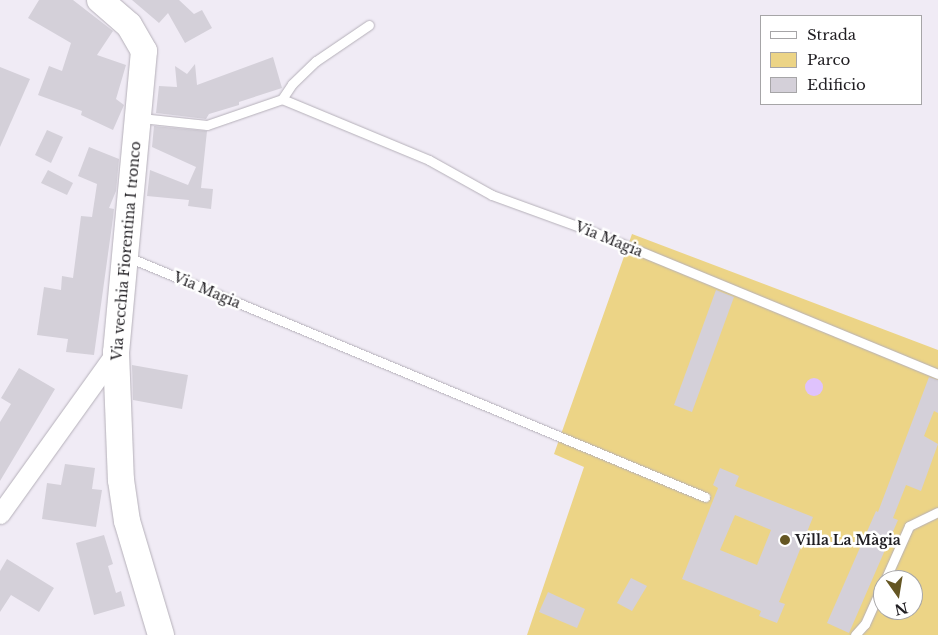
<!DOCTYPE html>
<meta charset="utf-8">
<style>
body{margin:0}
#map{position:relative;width:938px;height:635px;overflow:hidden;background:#f0ebf5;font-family:"Libre Baskerville",serif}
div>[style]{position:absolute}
.green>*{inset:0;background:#ecd486}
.water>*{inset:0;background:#dfc2fd}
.round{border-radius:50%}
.building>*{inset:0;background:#d4d0d9}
.roads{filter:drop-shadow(0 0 1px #b5b0b9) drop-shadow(0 0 1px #b5b0b9)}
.lane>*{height:9px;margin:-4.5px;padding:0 4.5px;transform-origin:4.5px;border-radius:4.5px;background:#fff}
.street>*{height:19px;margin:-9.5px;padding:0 9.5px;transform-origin:9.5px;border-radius:9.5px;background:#fff}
.secondary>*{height:26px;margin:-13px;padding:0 13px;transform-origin:13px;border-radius:13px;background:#fff}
.dots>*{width:14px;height:14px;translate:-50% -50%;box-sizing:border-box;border:2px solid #fff;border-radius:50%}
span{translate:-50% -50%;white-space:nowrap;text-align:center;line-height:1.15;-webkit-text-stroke:5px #fff;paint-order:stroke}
.street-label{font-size:14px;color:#201e22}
.poi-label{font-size:14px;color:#201e22;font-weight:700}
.left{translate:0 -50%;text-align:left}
.legend{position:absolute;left:760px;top:15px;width:162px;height:90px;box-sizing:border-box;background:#fff;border:1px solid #a6a5a7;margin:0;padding:6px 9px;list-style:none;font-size:15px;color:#201e22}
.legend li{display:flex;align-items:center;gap:10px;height:25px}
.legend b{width:25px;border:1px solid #a6a5a7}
.north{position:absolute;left:873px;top:570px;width:50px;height:50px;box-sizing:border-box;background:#fff;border:1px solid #a6a5a7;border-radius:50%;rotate:167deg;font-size:14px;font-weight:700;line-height:20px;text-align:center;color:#201e22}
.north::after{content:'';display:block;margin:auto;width:18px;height:22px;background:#655623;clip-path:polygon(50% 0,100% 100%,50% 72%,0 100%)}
</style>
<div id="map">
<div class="green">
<i style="clip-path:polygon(evenodd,632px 234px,938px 350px,938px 635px,527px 635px,584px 467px,554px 454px,632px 234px,883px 580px,913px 580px,913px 610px,883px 610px,883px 580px)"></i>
</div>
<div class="water">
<i class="round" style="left:805px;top:378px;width:18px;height:18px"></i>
</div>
<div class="building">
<i style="clip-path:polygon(39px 0,73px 0,113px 31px,97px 55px,126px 65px,116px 99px,124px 105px,113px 130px,81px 115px,82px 111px,38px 95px,49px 66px,62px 71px,71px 43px,28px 18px)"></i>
<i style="clip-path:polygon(132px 0,179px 0,194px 14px,202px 10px,212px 28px,185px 43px,168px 13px,159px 23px)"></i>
<i style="clip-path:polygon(273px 57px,282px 88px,239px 102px,239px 105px,209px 114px,206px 119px,156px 113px,159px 86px,177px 87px,175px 66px,187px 74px,195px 64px,197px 85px)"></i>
<i style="clip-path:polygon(0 67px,30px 79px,0 147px)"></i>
<i style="clip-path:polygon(154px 126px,207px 131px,201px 188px,213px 189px,211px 209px,188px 206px,189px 200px,147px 196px,150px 170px,188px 185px,196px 167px,152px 147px)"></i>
<i style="clip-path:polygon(47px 130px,63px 137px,51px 163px,35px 155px)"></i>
<i style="clip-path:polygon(89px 147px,119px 159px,116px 191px,109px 208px,114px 209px,113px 218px,94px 355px,66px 352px,68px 339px,37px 335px,44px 287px,61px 290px,62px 276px,73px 278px,81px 216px,92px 217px,97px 184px,78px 176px)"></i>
<i style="clip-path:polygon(48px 170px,73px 183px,67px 195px,41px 183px)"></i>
<i style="clip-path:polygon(716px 290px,734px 297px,692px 412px,674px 405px)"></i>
<i style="clip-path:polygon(132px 365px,188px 375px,182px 409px,133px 400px)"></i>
<i style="clip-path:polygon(19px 368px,55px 389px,0 481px,0 422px,11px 404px,1px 398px)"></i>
<i style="clip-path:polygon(929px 377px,938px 380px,938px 413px,934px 411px,924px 436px,938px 444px,921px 491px,906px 485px,893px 518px,898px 520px,849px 633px,827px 623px,876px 511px,878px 512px)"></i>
<i style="clip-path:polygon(65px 464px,95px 468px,92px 489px,102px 490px,96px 527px,42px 519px,47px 483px,61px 485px)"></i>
<i style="clip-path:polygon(evenodd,720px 468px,739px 476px,735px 486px,813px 517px,779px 602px,785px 604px,777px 623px,759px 616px,761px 611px,682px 579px,718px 488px,713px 485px,720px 468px,735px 515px,771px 530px,757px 565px,720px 550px,735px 515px)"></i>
<i style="clip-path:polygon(104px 535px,113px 564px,108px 566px,116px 593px,121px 591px,125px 606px,94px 615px,76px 543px)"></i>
<i style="clip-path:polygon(7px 559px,54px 588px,39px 612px,11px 595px,0 612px,0 571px)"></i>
<i style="clip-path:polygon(631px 578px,647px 586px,632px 611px,617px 603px)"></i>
<i style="clip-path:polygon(548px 592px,585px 609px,577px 628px,539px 612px)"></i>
</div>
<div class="roads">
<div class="lane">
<i style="left:282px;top:99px;width:159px;rotate:22.5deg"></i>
<i style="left:429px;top:160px;width:72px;rotate:29.1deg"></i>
<i style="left:492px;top:195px;width:105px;rotate:20deg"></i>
<i style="left:591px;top:231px;width:375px;rotate:22.4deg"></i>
<i style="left:141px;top:118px;width:66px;rotate:6.1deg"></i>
<i style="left:207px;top:125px;width:79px;rotate:-19.1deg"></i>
<i style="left:282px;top:99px;width:18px;rotate:-56deg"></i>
<i style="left:292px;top:84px;width:33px;rotate:-44deg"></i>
<i style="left:316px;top:61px;width:64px;rotate:-34.2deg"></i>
<i style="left:128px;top:257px;width:625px;rotate:22.58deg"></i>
<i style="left:885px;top:580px;width:59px;rotate:-66deg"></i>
<i style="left:909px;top:526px;width:32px;rotate:-26deg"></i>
<i style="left:855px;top:635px;width:15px;rotate:-48deg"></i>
<i style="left:865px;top:624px;width:44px;rotate:-65.8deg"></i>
</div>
<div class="street">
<i style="left:0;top:514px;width:199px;rotate:-54.4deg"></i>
</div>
<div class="secondary">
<i style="left:100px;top:0;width:38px;rotate:41deg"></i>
<i style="left:129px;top:25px;width:30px;rotate:60deg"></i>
<i style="left:144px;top:51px;width:302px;rotate:95.3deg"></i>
<i style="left:116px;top:352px;width:128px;rotate:87.8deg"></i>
<i style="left:121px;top:480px;width:41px;rotate:81.7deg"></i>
<i style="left:127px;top:521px;width:119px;rotate:73.4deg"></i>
</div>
</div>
<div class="dots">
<i style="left:785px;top:540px;background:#655623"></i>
</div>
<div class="street-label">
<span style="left:609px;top:239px;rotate:22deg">Via Magia</span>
<span style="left:126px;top:251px;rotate:-85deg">Via vecchia Fiorentina I tronco</span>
<span style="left:207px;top:290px;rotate:23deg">Via Magia</span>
</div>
<div class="poi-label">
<span class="left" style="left:795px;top:540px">Villa La Màgia</span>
</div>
<ul class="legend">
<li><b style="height:6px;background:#fff"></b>Strada</li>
<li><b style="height:14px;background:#ecd486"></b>Parco</li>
<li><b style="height:14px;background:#d4d0d9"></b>Edificio</li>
</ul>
<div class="north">N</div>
</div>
